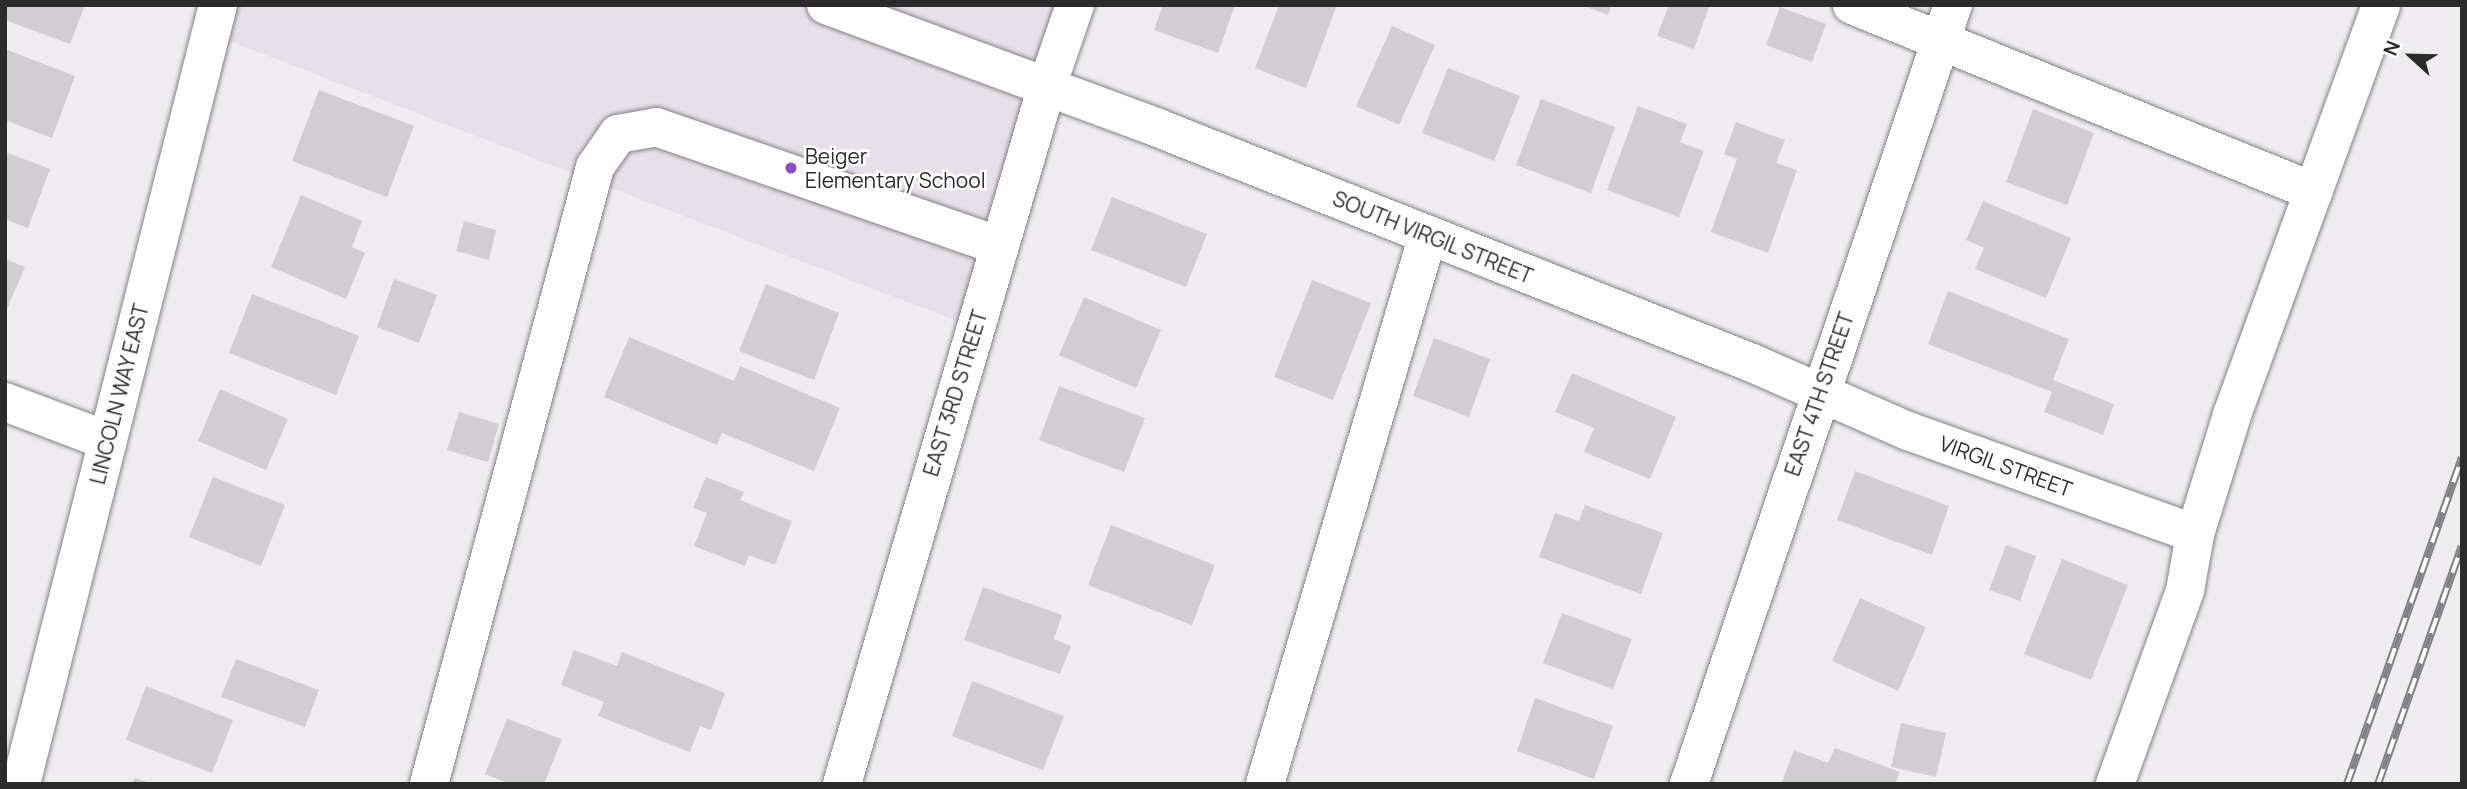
<!DOCTYPE html>
<style>
body{margin:0}
#map{position:relative;width:2467px;height:789px;overflow:hidden;background:#efedf0;font-family:Manrope,sans-serif}
div>[style]{position:absolute}
.built>*{inset:0;background:#e6e0ea}
.building>*{inset:0;background:#d1ced1}
.roads{filter:drop-shadow(0 0 2px #848285) drop-shadow(0 0 2px #848285)}
.minor>*{height:38px;margin:-19px;padding:0 19px;transform-origin:19px;border-radius:19px;background:#fff}
.major>*{height:38px;margin:-19px;padding:0 19px;transform-origin:19px;border-radius:19px;background:#fff}
.rail>*{height:8px;margin-top:-4px;transform-origin:0;background:repeating-linear-gradient(90deg,#fff 0 16px,#818082 0 32px);box-sizing:border-box;border-block:2px solid #818082}
.dots>*{width:19px;height:19px;translate:-50% -50%;box-sizing:border-box;border:4px solid #fff;border-radius:50%}
span{translate:-50% -50%;white-space:nowrap;text-align:center;line-height:1.15;-webkit-text-stroke:5px #fff;paint-order:stroke}
.poi-label{font-size:21px;color:#2b2b2c}
.left{translate:0 -50%;text-align:left}
.street-label{font-size:21px;color:#2b2b2c}
.frame{position:absolute;inset:0;border:7px solid #2b2b2c;pointer-events:none}
.north{position:absolute;left:2376px;top:21px;width:70px;height:70px;-webkit-text-stroke:5px #fff;paint-order:stroke;rotate:292deg;font-size:19px;font-weight:700;line-height:28px;text-align:center;color:#2b2b2c}
.north::after{content:'';display:block;margin:auto;width:24px;height:32px;background:#2b2b2c;clip-path:polygon(50% 0,100% 100%,50% 72%,0 100%)}
</style>
<div id="map">
<div class="built">
<i style="clip-path:polygon(218px 5px,1075px 5px,975px 328px,211px 34px)"></i>
</div>
<div class="building">
<i style="clip-path:polygon(5px 5px,85px 5px,70px 44px,5px 20px)"></i>
<i style="clip-path:polygon(1163px 5px,1235px 5px,1218px 53px,1154px 30px)"></i>
<i style="clip-path:polygon(1279px 5px,1337px 5px,1306px 88px,1255px 68px)"></i>
<i style="clip-path:polygon(1581px 5px,1611px 5px,1608px 15px)"></i>
<i style="clip-path:polygon(1669px 5px,1709px 7px,1694px 49px,1657px 36px)"></i>
<i style="clip-path:polygon(1780px 7px,1826px 24px,1812px 62px,1766px 45px)"></i>
<i style="clip-path:polygon(1392px 26px,1435px 45px,1399px 125px,1356px 106px)"></i>
<i style="clip-path:polygon(5px 49px,75px 76px,52px 138px,5px 120px)"></i>
<i style="clip-path:polygon(1448px 68px,1520px 96px,1494px 161px,1422px 133px)"></i>
<i style="clip-path:polygon(319px 90px,414px 126px,387px 197px,292px 161px)"></i>
<i style="clip-path:polygon(1541px 99px,1615px 127px,1591px 193px,1516px 165px)"></i>
<i style="clip-path:polygon(1638px 106px,1687px 124px,1680px 142px,1704px 151px,1679px 217px,1607px 190px)"></i>
<i style="clip-path:polygon(2033px 109px,2094px 133px,2067px 205px,2006px 182px)"></i>
<i style="clip-path:polygon(1736px 122px,1785px 140px,1776px 163px,1797px 170px,1768px 253px,1711px 232px,1737px 159px,1724px 154px)"></i>
<i style="clip-path:polygon(5px 152px,50px 169px,28px 228px,5px 219px)"></i>
<i style="clip-path:polygon(301px 195px,362px 221px,352px 247px,365px 253px,346px 299px,271px 267px)"></i>
<i style="clip-path:polygon(1112px 197px,1207px 234px,1186px 287px,1091px 250px)"></i>
<i style="clip-path:polygon(1983px 201px,2071px 238px,2046px 298px,1975px 269px,1984px 248px,1966px 240px)"></i>
<i style="clip-path:polygon(464px 221px,496px 230px,489px 260px,456px 251px)"></i>
<i style="clip-path:polygon(5px 259px,25px 267px,5px 314px)"></i>
<i style="clip-path:polygon(394px 279px,437px 295px,419px 343px,377px 327px)"></i>
<i style="clip-path:polygon(1312px 280px,1371px 303px,1333px 400px,1274px 377px)"></i>
<i style="clip-path:polygon(766px 284px,839px 313px,814px 380px,739px 351px)"></i>
<i style="clip-path:polygon(1948px 291px,2069px 339px,2053px 380px,2114px 404px,2103px 435px,2044px 412px,2052px 392px,1928px 344px)"></i>
<i style="clip-path:polygon(252px 294px,359px 336px,336px 395px,229px 353px)"></i>
<i style="clip-path:polygon(1084px 297px,1161px 330px,1136px 388px,1059px 355px)"></i>
<i style="clip-path:polygon(629px 337px,734px 381px,740px 366px,840px 408px,814px 471px,722px 433px,717px 445px,604px 397px)"></i>
<i style="clip-path:polygon(1434px 338px,1490px 359px,1469px 417px,1413px 396px)"></i>
<i style="clip-path:polygon(1572px 373px,1676px 417px,1650px 479px,1584px 452px,1594px 428px,1555px 412px)"></i>
<i style="clip-path:polygon(1059px 386px,1145px 418px,1124px 472px,1039px 440px)"></i>
<i style="clip-path:polygon(220px 389px,288px 419px,266px 470px,198px 441px)"></i>
<i style="clip-path:polygon(459px 412px,499px 424px,488px 462px,447px 450px)"></i>
<i style="clip-path:polygon(1855px 471px,1949px 506px,1932px 555px,1837px 520px)"></i>
<i style="clip-path:polygon(213px 477px,285px 505px,261px 566px,189px 537px)"></i>
<i style="clip-path:polygon(706px 477px,744px 492px,740px 500px,792px 521px,775px 565px,749px 555px,745px 566px,694px 546px,707px 513px,693px 508px)"></i>
<i style="clip-path:polygon(1585px 505px,1663px 533px,1641px 594px,1539px 557px,1555px 513px,1579px 521px)"></i>
<i style="clip-path:polygon(1111px 525px,1215px 565px,1192px 625px,1088px 585px)"></i>
<i style="clip-path:polygon(2006px 545px,2036px 556px,2020px 601px,1989px 590px)"></i>
<i style="clip-path:polygon(2062px 559px,2128px 585px,2091px 680px,2024px 654px)"></i>
<i style="clip-path:polygon(983px 587px,1062px 615px,1054px 639px,1071px 646px,1060px 674px,964px 640px)"></i>
<i style="clip-path:polygon(1860px 598px,1926px 627px,1898px 691px,1832px 661px)"></i>
<i style="clip-path:polygon(1562px 613px,1632px 639px,1613px 689px,1543px 663px)"></i>
<i style="clip-path:polygon(574px 650px,617px 666px,622px 652px,725px 693px,711px 730px,700px 726px,690px 752px,598px 716px,604px 702px,561px 685px)"></i>
<i style="clip-path:polygon(236px 659px,319px 690px,305px 727px,221px 697px)"></i>
<i style="clip-path:polygon(972px 681px,1064px 716px,1043px 770px,952px 736px)"></i>
<i style="clip-path:polygon(146px 686px,233px 720px,212px 773px,126px 740px)"></i>
<i style="clip-path:polygon(1535px 698px,1613px 726px,1594px 779px,1517px 751px)"></i>
<i style="clip-path:polygon(507px 719px,562px 739px,544px 784px,510px 784px,485px 774px)"></i>
<i style="clip-path:polygon(1901px 723px,1946px 733px,1936px 777px,1891px 767px)"></i>
<i style="clip-path:polygon(1835px 748px,1900px 772px,1895px 784px,1781px 784px,1794px 750px,1828px 763px)"></i>
<i style="clip-path:polygon(135px 778px,150px 783px,150px 784px,132px 784px)"></i>
</div>
<div class="roads">
<div class="minor">
<i style="left:826px;top:5px;width:354px;rotate:20.3deg"></i>
<i style="left:1158px;top:128px;width:639px;rotate:21.58deg"></i>
<i style="left:1752px;top:363px;width:170px;rotate:23.6deg"></i>
<i style="left:1908px;top:431px;width:305px;rotate:19.7deg"></i>
<i style="left:1852px;top:5px;width:498px;rotate:22deg"></i>
<i style="left:5px;top:402px;width:110px;rotate:20.7deg"></i>
<i style="left:429px;top:784px;width:639px;rotate:-74.94deg"></i>
<i style="left:595px;top:167px;width:40px;rotate:-55.1deg"></i>
<i style="left:618px;top:134px;width:39px;rotate:-10deg"></i>
<i style="left:656px;top:127px;width:363px;rotate:19.1deg"></i>
<i style="left:842px;top:784px;width:724px;rotate:-73.64deg"></i>
<i style="left:1046px;top:89px;width:89px;rotate:-71deg"></i>
<i style="left:1265px;top:784px;width:573px;rotate:-73.46deg"></i>
<i style="left:1689px;top:784px;width:823px;rotate:-71.28deg"></i>
<i style="left:2115px;top:784px;width:205px;rotate:-70.1deg"></i>
<i style="left:2185px;top:591px;width:58px;rotate:-80deg"></i>
<i style="left:2195px;top:534px;width:125px;rotate:-72.7deg"></i>
<i style="left:2232px;top:415px;width:436px;rotate:-70deg"></i>
</div>
<div class="major">
<i style="left:21px;top:784px;width:804px;rotate:-75.81deg"></i>
</div>
</div>
<div class="rail">
<i style="left:2347px;top:784px;width:346px;rotate:-70.6deg"></i>
<i style="left:2378px;top:784px;width:252px;rotate:-70.6deg"></i>
</div>
<div class="dots">
<i style="left:791px;top:168px;background:#8c4cc1"></i>
</div>
<div class="poi-label">
<span class="left" style="left:805px;top:168px">Beiger<br>Elementary School</span>
</div>
<div class="street-label">
<span style="left:1433px;top:237px;rotate:22deg">SOUTH VIRGIL STREET</span>
<span style="left:955px;top:393px;rotate:-73deg">EAST 3RD STREET</span>
<span style="left:119px;top:394px;rotate:-76deg">LINCOLN WAY EAST</span>
<span style="left:1819px;top:394px;rotate:-71deg">EAST 4TH STREET</span>
<span style="left:2006px;top:466px;rotate:20deg">VIRGIL STREET</span>
</div>
<div class="frame"></div>
<div class="north">N</div>
</div>
